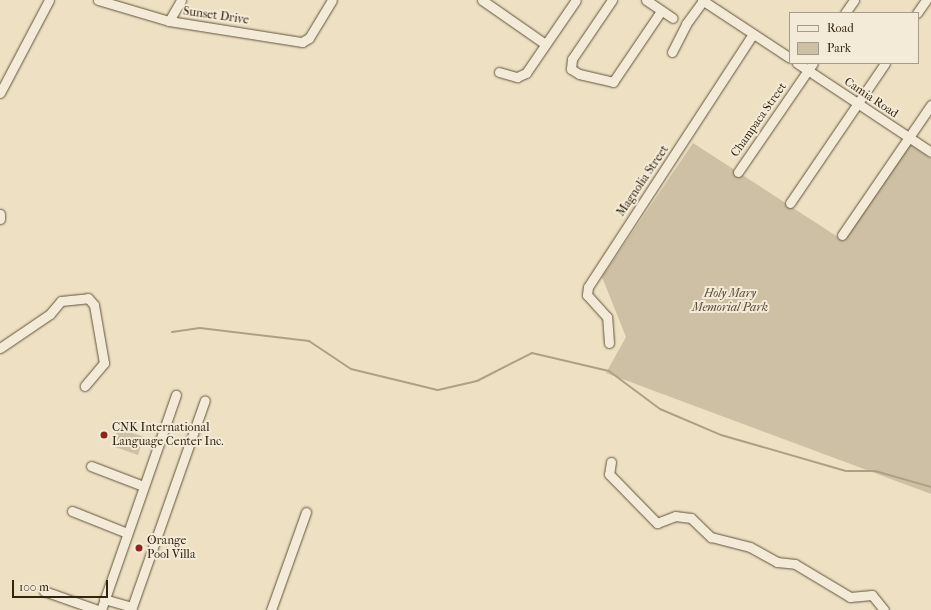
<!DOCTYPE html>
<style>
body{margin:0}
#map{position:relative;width:931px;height:610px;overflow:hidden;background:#ede0c3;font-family:"IM FELL French Canon",serif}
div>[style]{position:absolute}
.green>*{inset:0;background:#cdc0a4}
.stream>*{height:2px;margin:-1px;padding:0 1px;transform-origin:1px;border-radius:1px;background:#aea085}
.roads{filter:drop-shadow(0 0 1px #62533a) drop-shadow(0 0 1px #62533a)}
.minor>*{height:9px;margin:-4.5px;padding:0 4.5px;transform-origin:4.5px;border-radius:4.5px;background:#f3ebd8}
.dots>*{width:11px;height:11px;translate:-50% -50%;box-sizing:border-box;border:2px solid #f3ebd8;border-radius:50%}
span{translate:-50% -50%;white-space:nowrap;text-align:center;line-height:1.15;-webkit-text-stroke:4px #f3ebd8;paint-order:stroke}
.street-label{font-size:12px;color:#33240d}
.park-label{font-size:12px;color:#5a4b33;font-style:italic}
.poi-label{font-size:12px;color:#33240d}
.left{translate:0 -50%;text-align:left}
.legend{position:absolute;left:789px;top:12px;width:130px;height:52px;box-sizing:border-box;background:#f3ebd8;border:1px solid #a69b87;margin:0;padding:5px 7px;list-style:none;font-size:12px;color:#33240d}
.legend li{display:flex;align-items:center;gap:8px;height:20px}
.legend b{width:20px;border:1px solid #a69b87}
.scale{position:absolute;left:12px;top:580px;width:96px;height:18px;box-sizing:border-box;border:2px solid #33240d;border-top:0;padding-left:5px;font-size:12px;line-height:14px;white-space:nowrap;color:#33240d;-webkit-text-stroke:3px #f3ebd8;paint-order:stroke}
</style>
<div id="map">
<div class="green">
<i style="clip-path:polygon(693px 143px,844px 241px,908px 143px,931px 159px,931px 494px,606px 373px,626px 337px,602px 277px)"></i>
<i style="clip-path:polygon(118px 428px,144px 437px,138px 455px,112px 446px)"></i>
</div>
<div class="stream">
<i style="left:172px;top:332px;width:28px;rotate:-8deg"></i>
<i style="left:200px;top:328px;width:110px;rotate:6.8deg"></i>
<i style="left:309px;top:341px;width:50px;rotate:33.7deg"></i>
<i style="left:351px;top:369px;width:89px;rotate:13.6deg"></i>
<i style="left:438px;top:390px;width:40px;rotate:-13deg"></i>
<i style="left:477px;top:381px;width:62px;rotate:-27deg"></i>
<i style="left:532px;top:353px;width:79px;rotate:13.2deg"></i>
<i style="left:609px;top:371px;width:64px;rotate:36.7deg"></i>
<i style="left:660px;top:409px;width:66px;rotate:23.1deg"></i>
<i style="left:721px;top:435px;width:130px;rotate:16.1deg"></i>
<i style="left:846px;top:471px;width:29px"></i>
<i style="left:875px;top:471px;width:58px;rotate:15.9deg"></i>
</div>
<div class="roads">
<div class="minor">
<i style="left:98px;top:0;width:74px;rotate:16.5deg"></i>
<i style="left:169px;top:21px;width:135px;rotate:9deg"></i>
<i style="left:302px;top:42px;width:8px;rotate:-30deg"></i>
<i style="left:309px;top:38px;width:44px;rotate:-58.8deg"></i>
<i style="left:482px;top:0;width:77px;rotate:34.9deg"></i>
<i style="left:612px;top:0;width:71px;rotate:124.1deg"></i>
<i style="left:572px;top:59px;width:10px;rotate:96deg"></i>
<i style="left:571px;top:69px;width:9px;rotate:32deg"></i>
<i style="left:579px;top:74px;width:35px;rotate:13deg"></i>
<i style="left:613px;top:82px;width:86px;rotate:-55.9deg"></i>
<i style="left:646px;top:0;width:32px;rotate:34deg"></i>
<i style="left:702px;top:0;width:105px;rotate:33.4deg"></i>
<i style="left:845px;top:13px;width:16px;rotate:-55deg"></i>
<i style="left:917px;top:13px;width:16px;rotate:-55deg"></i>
<i style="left:169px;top:21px;width:24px;rotate:-60deg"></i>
<i style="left:672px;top:52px;width:31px;rotate:-63deg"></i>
<i style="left:686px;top:24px;width:29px;rotate:-54deg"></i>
<i style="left:797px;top:63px;width:161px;rotate:33.6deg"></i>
<i style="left:499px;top:72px;width:19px;rotate:16deg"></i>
<i style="left:517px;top:77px;width:10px;rotate:-24deg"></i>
<i style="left:526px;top:73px;width:88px;rotate:-55.6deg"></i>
<i style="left:0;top:93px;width:105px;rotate:-62.2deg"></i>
<i style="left:738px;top:172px;width:132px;rotate:-55.5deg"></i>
<i style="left:790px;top:203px;width:169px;rotate:-55.8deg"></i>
<i style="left:0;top:214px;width:5px;rotate:90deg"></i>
<i style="left:842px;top:235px;width:158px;rotate:-55.6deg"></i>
<i style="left:609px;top:343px;width:26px;rotate:-94deg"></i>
<i style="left:607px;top:317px;width:30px;rotate:-132deg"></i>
<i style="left:587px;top:295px;width:8px;rotate:-83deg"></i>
<i style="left:588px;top:287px;width:302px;rotate:-56.9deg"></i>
<i style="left:0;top:348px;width:60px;rotate:-34.2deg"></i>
<i style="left:50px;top:314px;width:17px;rotate:-50deg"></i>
<i style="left:61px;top:301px;width:27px;rotate:-6deg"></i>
<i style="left:88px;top:298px;width:9px;rotate:49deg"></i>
<i style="left:94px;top:305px;width:59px;rotate:80.2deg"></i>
<i style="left:104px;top:363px;width:30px;rotate:130deg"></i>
<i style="left:611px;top:462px;width:12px;rotate:99deg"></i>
<i style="left:609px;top:474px;width:69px;rotate:45.6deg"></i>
<i style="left:657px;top:523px;width:19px;rotate:-21deg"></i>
<i style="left:675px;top:516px;width:16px;rotate:7deg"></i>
<i style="left:691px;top:518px;width:28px;rotate:44deg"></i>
<i style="left:711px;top:537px;width:40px;rotate:14.4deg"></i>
<i style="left:750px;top:547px;width:31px;rotate:29deg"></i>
<i style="left:777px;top:562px;width:18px;rotate:6deg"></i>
<i style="left:795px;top:564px;width:64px;rotate:31deg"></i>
<i style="left:850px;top:597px;width:22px;rotate:-5deg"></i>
<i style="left:872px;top:595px;width:19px;rotate:51deg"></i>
<i style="left:91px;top:466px;width:56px;rotate:21deg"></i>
<i style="left:72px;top:511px;width:59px;rotate:21.8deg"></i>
<i style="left:44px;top:591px;width:57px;rotate:19.4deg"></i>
<i style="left:104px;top:599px;width:29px;rotate:16deg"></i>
<i style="left:132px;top:607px;width:219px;rotate:-70.6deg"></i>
<i style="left:101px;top:610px;width:228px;rotate:-70.8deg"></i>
<i style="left:271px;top:610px;width:104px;rotate:-70.3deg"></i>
</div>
</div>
<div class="dots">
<i style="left:104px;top:435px;background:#8f2418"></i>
<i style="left:139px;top:548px;background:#8f2418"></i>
</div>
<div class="street-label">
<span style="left:216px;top:16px;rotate:8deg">Sunset Drive</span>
<span style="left:871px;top:98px;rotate:34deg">Camia Road</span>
<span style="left:759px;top:120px;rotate:-55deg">Champaca Street</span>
<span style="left:643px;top:181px;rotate:-56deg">Magnolia Street</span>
</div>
<div class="park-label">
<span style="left:730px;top:301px">Holy Mary<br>Memorial Park</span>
</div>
<div class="poi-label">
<span class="left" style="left:112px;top:435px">CNK International<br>Language Center Inc.</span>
<span class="left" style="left:147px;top:548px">Orange<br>Pool Villa</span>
</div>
<ul class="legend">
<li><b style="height:5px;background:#f3ebd8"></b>Road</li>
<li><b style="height:11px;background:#cdc0a4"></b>Park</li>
</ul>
<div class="scale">100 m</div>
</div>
